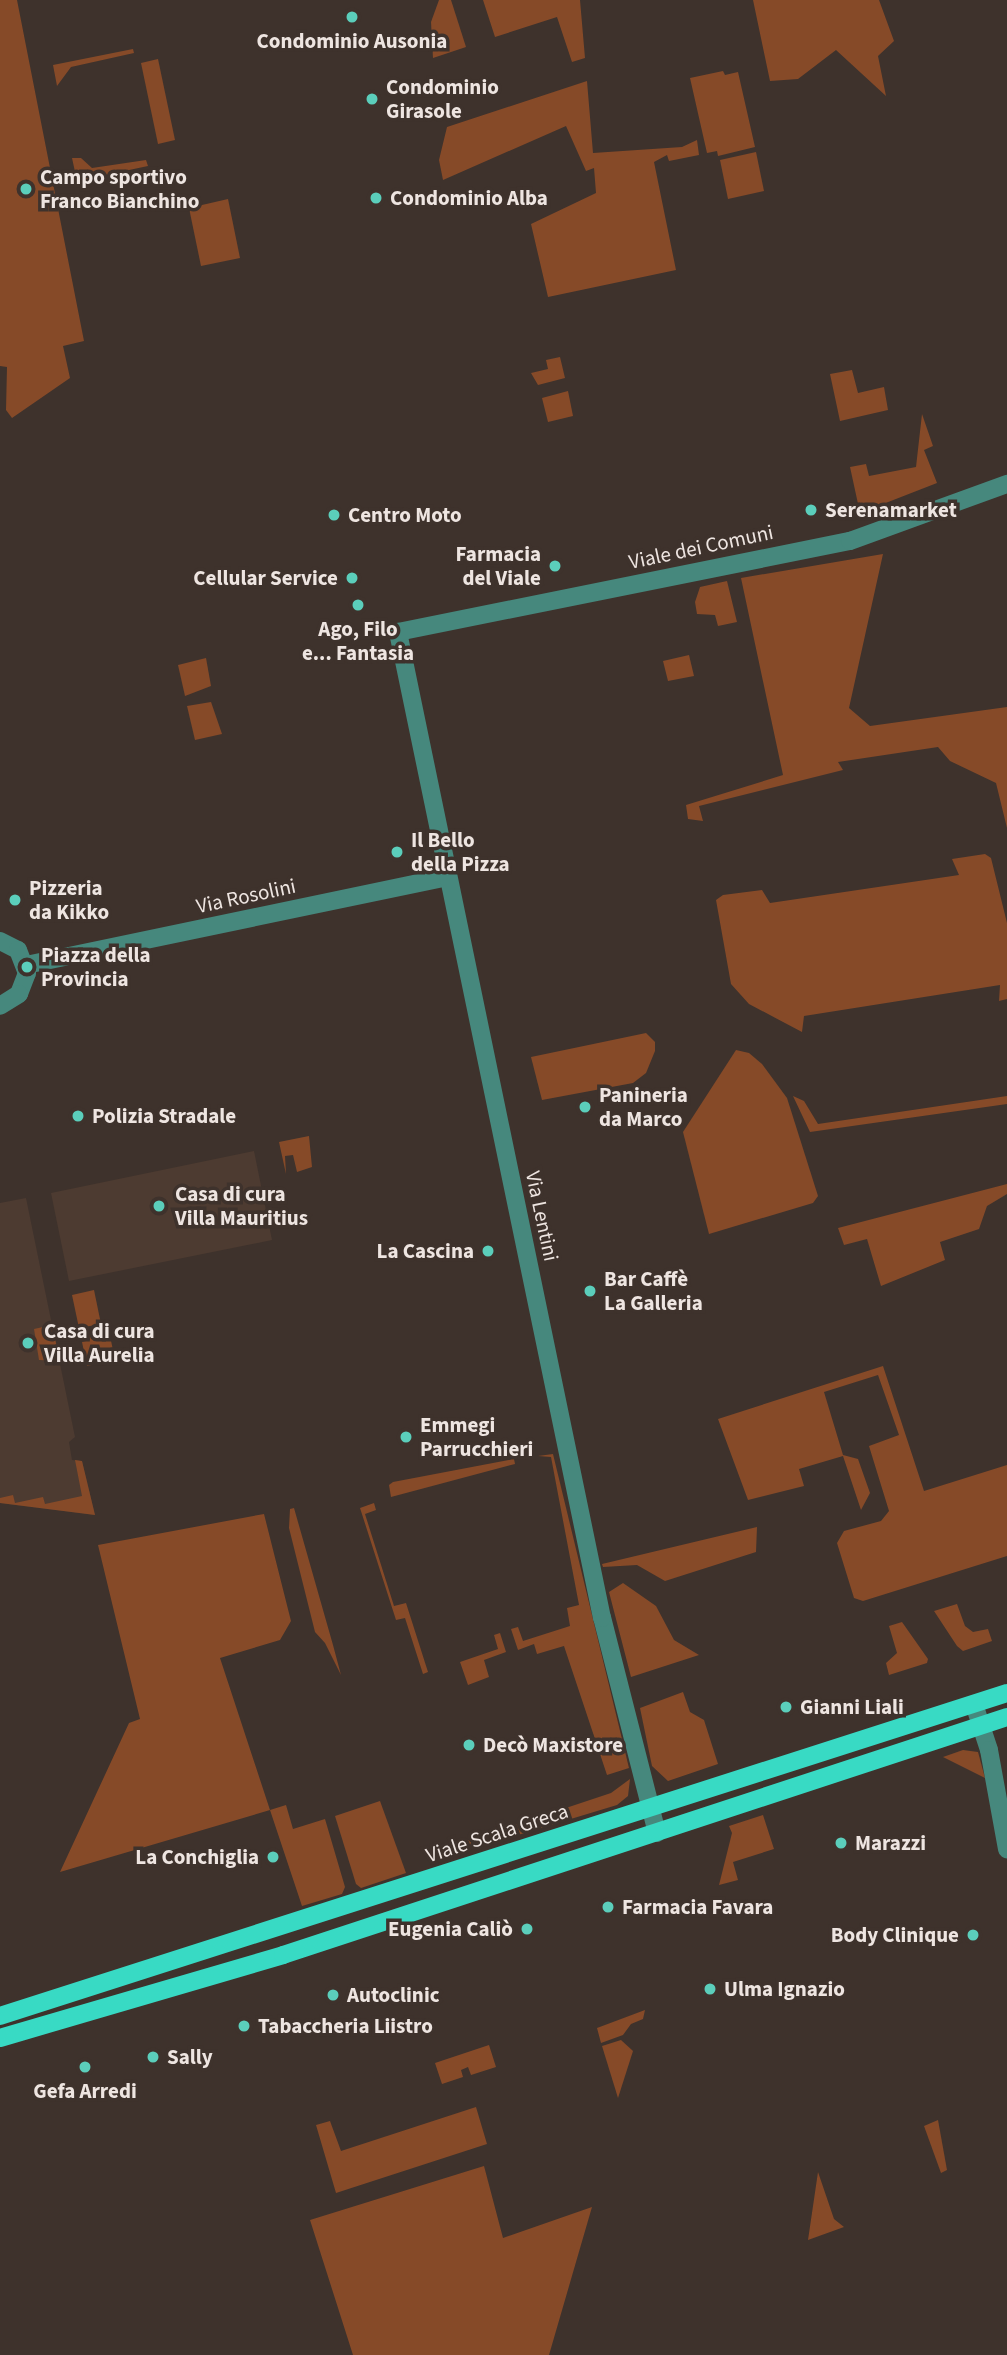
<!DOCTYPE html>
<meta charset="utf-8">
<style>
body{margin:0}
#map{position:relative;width:1007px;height:2355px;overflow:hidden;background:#3e322c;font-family:"Source Sans 3",sans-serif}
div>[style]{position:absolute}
.built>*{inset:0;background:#4d3b31}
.green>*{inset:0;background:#864a28}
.minor>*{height:18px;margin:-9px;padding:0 9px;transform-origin:9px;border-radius:9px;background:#46887d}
.major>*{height:18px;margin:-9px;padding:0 9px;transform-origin:9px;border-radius:9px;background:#38dac4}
.dots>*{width:19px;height:19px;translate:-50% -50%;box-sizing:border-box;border:4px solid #3e322c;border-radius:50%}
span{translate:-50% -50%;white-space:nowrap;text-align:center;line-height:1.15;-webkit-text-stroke:7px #3e322c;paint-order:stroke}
.poi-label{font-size:21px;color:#eee5e1;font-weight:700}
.left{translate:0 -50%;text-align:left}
.right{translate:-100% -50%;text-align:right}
.street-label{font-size:21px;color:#eee5e1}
</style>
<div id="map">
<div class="built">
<i style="clip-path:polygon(254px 1151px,272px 1240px,69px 1281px,51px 1193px)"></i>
<i style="clip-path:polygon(26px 1198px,75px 1437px,69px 1442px,72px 1460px,82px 1461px,95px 1515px,0 1503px,0 1203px)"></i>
</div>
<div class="green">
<i style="clip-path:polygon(0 0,17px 0,84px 341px,63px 346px,70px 378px,12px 418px,6px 410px,7px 367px,0 366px)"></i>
<i style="clip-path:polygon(439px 0,451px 0,466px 47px,433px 58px,431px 22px)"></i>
<i style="clip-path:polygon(483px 0,580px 0,585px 58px,572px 62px,557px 17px,495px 37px)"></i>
<i style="clip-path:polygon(753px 0,879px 0,894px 41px,878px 56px,886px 96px,836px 50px,798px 79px,770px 81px)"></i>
<i style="clip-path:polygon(133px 49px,134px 53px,71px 67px,57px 86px,53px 65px)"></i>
<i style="clip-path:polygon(158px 59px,175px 140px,158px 144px,141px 63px)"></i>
<i style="clip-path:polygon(723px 71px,725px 75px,738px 72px,755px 147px,718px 156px,717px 151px,707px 153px,690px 78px)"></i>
<i style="clip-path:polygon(587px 81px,593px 153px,682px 147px,697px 140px,699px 155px,669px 161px,667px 155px,654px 162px,676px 270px,548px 297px,531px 224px,596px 193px,594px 168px,586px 171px,566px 126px,443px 180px,439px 160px,447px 127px)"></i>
<i style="clip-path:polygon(756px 152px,764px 191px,728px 199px,720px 160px)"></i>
<i style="clip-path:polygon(72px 158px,81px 158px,92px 168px,146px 160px,148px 166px,77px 181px)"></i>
<i style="clip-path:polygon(228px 199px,240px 258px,201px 266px,189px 208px)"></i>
<i style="clip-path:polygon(560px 357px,565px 378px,538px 385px,531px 373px,548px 369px,546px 360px)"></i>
<i style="clip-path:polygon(852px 370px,858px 393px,884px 387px,888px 410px,840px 421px,830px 374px)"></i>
<i style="clip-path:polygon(568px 391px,573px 416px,548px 422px,542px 398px)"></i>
<i style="clip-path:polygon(922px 414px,933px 446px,924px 450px,937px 483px,860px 513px,850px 467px,866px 464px,869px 476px,916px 467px)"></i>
<i style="clip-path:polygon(883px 554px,849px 708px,870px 726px,1007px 707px,1007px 828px,996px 783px,950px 761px,938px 747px,838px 762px,843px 770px,699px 806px,703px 821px,688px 819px,686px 805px,783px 775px,741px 578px)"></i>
<i style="clip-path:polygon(727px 581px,737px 622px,718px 626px,715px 615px,697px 614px,695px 602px,700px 587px)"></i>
<i style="clip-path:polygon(689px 655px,694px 676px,668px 681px,663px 661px)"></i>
<i style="clip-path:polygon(206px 658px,211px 686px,185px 696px,178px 665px)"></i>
<i style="clip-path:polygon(211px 702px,222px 734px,195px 740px,187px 706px)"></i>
<i style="clip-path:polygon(985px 854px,991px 858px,1007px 923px,1007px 999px,999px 1001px,1000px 985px,804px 1016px,802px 1032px,749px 1004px,731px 984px,716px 900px,723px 895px,762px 890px,770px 903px,959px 875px,952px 859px)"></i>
<i style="clip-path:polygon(646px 1033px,655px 1042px,655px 1051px,646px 1073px,633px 1083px,542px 1100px,531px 1057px)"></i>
<i style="clip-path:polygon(736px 1050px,749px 1053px,762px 1064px,787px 1098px,818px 1196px,813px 1203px,709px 1234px,683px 1132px)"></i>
<i style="clip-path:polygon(793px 1096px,804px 1101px,818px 1124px,1007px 1096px,1007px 1104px,810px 1132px)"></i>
<i style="clip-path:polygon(309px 1136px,312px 1167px,297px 1172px,293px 1155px,285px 1156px,286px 1174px,279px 1142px)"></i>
<i style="clip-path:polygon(1007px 1184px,1007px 1194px,987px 1206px,979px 1229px,940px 1242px,945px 1260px,881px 1286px,867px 1239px,844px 1245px,838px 1228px)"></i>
<i style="clip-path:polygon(94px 1290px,101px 1324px,79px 1328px,72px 1295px)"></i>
<i style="clip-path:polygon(52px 1325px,60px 1361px,39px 1360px,34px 1329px)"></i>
<i style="clip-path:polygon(109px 1331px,115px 1360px,87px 1366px,82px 1342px,90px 1340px,89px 1335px)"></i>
<i style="clip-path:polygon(883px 1366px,924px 1491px,1007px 1465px,1007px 1556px,863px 1601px,854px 1598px,837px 1543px,844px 1531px,881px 1521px,889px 1511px,869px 1446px,899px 1435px,878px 1375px,824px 1392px,843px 1455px,858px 1459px,870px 1493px,861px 1510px,843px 1456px,799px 1469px,804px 1486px,748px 1500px,718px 1419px)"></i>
<i style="clip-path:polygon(553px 1454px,629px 1768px,607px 1775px,564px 1646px,537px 1654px,534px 1644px,518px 1650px,511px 1629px,518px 1627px,523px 1641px,570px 1626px,567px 1608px,579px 1605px,551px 1457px,538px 1456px)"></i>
<i style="clip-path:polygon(514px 1459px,515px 1464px,391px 1497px,389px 1485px,393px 1482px)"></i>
<i style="clip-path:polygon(75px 1460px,82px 1461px,95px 1515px,0 1503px,0 1498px,13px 1495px,15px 1503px,43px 1497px,45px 1504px,82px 1496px)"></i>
<i style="clip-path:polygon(374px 1503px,376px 1510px,365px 1514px,394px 1606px,406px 1603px,428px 1672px,423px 1674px,405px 1618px,396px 1620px,360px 1508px)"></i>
<i style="clip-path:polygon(294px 1508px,333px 1645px,341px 1675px,325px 1643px,315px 1632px,289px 1528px,290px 1509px)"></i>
<i style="clip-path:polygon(264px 1514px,291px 1621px,280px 1640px,220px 1658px,270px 1810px,286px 1805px,293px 1829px,325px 1819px,345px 1887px,342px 1894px,302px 1906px,270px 1810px,60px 1872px,129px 1723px,140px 1719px,98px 1545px)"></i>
<i style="clip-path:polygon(757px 1527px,756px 1552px,665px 1581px,637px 1565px,603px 1567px,602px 1564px)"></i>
<i style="clip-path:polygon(623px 1583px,656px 1606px,674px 1640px,699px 1655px,631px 1677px,609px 1592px)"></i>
<i style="clip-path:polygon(957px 1604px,965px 1626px,973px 1632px,988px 1629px,992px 1641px,963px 1651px,957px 1646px,934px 1611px)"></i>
<i style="clip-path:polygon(902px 1622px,928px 1659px,927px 1663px,889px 1675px,886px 1663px,897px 1653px,889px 1626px)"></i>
<i style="clip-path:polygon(500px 1633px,506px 1652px,484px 1660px,489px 1677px,468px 1685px,460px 1662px,498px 1649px,494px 1635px)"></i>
<i style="clip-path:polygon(683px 1692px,690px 1712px,704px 1720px,718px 1764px,668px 1781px,652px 1766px,640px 1708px)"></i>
<i style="clip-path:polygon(963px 1750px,978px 1752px,985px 1778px,943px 1757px)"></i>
<i style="clip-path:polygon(630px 1779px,628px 1796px,617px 1805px,445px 1857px,442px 1849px,611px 1793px)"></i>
<i style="clip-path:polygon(380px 1801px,406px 1873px,361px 1888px,356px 1884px,335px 1816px)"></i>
<i style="clip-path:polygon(763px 1815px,774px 1849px,733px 1862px,738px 1880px,719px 1885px,732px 1833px,729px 1826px)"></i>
<i style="clip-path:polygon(645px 2010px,643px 2019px,631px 2024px,623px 2035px,601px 2043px,597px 2028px)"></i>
<i style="clip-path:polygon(621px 2040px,633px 2051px,618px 2098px,602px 2046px)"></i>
<i style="clip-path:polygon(489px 2045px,496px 2067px,471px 2075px,468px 2067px,461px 2070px,463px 2077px,442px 2084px,435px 2063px)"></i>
<i style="clip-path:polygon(476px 2107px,487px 2144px,336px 2193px,316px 2125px,330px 2121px,341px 2151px)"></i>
<i style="clip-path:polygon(938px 2120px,947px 2170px,941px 2173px,924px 2126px)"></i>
<i style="clip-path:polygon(484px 2166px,503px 2238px,592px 2207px,549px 2355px,353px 2355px,310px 2220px)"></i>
<i style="clip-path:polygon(818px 2172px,834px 2219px,844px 2227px,808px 2240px)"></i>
</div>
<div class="minor">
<i style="left:0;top:941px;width:20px;rotate:27deg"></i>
<i style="left:18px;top:950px;width:25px;rotate:69deg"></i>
<i style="left:27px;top:973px;width:22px;rotate:111deg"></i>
<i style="left:19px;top:994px;width:22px;rotate:148deg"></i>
<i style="left:26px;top:965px;width:430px;rotate:-11.8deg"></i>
<i style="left:974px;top:1704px;width:48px;rotate:71.9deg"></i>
<i style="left:989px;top:1750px;width:101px;rotate:79.7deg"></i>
<i style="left:657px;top:1833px;width:222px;rotate:-104.3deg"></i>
<i style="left:602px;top:1618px;width:1007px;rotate:-101.69deg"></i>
<i style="left:398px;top:632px;width:461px;rotate:-11.4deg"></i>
<i style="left:850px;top:541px;width:167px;rotate:-20deg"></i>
</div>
<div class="major">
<i style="left:0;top:2016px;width:1058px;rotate:-17.78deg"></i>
<i style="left:0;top:2038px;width:295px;rotate:-16.3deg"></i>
<i style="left:283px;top:1955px;width:762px;rotate:-18.2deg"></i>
</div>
<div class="dots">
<i style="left:352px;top:17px;background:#5bcebb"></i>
<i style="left:372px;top:99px;background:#5bcebb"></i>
<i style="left:26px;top:189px;background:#5bcebb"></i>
<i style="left:376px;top:198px;background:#5bcebb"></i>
<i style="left:811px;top:510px;background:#5bcebb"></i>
<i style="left:334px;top:515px;background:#5bcebb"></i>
<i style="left:555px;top:566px;background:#5bcebb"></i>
<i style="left:352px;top:578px;background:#5bcebb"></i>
<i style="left:358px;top:605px;background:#5bcebb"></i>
<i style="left:397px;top:852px;background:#5bcebb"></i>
<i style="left:15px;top:900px;background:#5bcebb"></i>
<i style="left:27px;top:967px;background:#5bcebb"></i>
<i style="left:585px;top:1107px;background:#5bcebb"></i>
<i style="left:78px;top:1116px;background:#5bcebb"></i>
<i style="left:159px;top:1206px;background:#5bcebb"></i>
<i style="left:488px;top:1251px;background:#5bcebb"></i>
<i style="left:590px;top:1291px;background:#5bcebb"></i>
<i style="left:28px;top:1343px;background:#5bcebb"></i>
<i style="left:406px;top:1437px;background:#5bcebb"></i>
<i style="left:786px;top:1707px;background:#5bcebb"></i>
<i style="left:469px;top:1745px;background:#5bcebb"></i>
<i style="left:841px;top:1843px;background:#5bcebb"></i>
<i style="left:273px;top:1857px;background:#5bcebb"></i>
<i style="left:608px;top:1907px;background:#5bcebb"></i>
<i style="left:527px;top:1929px;background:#5bcebb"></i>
<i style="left:973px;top:1935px;background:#5bcebb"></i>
<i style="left:710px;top:1989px;background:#5bcebb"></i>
<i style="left:333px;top:1995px;background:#5bcebb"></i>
<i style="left:244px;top:2026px;background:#5bcebb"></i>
<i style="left:153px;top:2057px;background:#5bcebb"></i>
<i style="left:85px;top:2067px;background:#5bcebb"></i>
</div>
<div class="poi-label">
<span style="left:352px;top:41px">Condominio Ausonia</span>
<span class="left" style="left:386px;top:99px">Condominio<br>Girasole</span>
<span class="left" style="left:40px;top:189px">Campo sportivo<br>Franco Bianchino</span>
<span class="left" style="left:390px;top:198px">Condominio Alba</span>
<span class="left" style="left:825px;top:510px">Serenamarket</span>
<span class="left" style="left:348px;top:515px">Centro Moto</span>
<span class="right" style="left:541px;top:566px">Farmacia<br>del Viale</span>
<span class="right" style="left:338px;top:578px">Cellular Service</span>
<span style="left:358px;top:641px">Ago, Filo<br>e... Fantasia</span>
<span class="left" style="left:411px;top:852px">Il Bello<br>della Pizza</span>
<span class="left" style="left:29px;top:900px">Pizzeria<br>da Kikko</span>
<span class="left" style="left:41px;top:967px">Piazza della<br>Provincia</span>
<span class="left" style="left:599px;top:1107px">Panineria<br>da Marco</span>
<span class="left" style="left:92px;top:1116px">Polizia Stradale</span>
<span class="left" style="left:175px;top:1206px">Casa di cura<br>Villa Mauritius</span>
<span class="right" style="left:474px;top:1251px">La Cascina</span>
<span class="left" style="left:604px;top:1291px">Bar Caffè<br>La Galleria</span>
<span class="left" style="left:44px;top:1343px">Casa di cura<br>Villa Aurelia</span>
<span class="left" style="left:420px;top:1437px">Emmegi<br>Parrucchieri</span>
<span class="left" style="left:800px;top:1707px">Gianni Liali</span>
<span class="left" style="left:483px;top:1745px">Decò Maxistore</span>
<span class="left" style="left:855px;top:1843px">Marazzi</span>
<span class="right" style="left:259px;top:1857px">La Conchiglia</span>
<span class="left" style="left:622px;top:1907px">Farmacia Favara</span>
<span class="right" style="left:513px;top:1929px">Eugenia Caliò</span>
<span class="right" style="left:959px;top:1935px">Body Clinique</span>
<span class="left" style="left:724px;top:1989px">Ulma Ignazio</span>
<span class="left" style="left:347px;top:1995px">Autoclinic</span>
<span class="left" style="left:258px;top:2026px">Tabaccheria Liistro</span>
<span class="left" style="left:167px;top:2057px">Sally</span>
<span style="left:85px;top:2091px">Gefa Arredi</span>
</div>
<div class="street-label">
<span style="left:701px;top:547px;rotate:-12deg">Viale dei Comuni</span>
<span style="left:246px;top:896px;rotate:-12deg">Via Rosolini</span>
<span style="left:542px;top:1216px;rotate:78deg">Via Lentini</span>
<span style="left:497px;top:1833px;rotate:-18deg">Viale Scala Greca</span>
</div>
</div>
